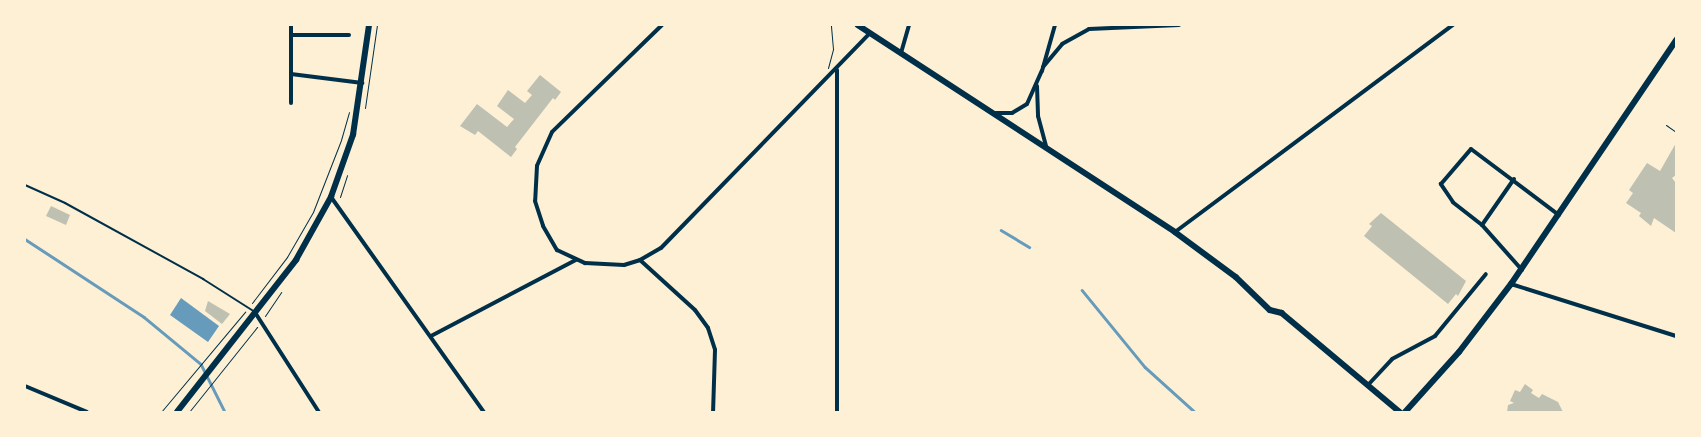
<!DOCTYPE html>
<style>
body{margin:0}
#map{position:relative;width:1701px;height:437px;overflow:hidden;background:#fdf0d5;font-family:"Archivo Narrow",sans-serif}
div>[style]{position:absolute}
.water>*{inset:0;background:#669bbc}
.stream>*{height:2.5px;margin:-1.25px;padding:0 1.25px;transform-origin:1.25px;border-radius:1.25px;background:#669bbc}
.building>*{inset:0;background:#bec0b2}
.path>*{height:1px;margin:-0.5px;padding:0 0.5px;transform-origin:0.5px;border-radius:0.5px;background:#003049}
.service>*{height:2px;margin:-1px;padding:0 1px;transform-origin:1px;border-radius:1px;background:#003049}
.minor>*{height:4px;margin:-2px;padding:0 2px;transform-origin:2px;border-radius:2px;background:#003049}
.secondary>*{height:5.5px;margin:-2.75px;padding:0 2.75px;transform-origin:2.75px;border-radius:2.75px;background:#003049}
.trunk>*{height:6px;margin:-3px;padding:0 3px;transform-origin:3px;border-radius:3px;background:#003049}
span{translate:-50% -50%;white-space:nowrap;text-align:center;line-height:1.15;-webkit-text-stroke:4px #fdf0d5;paint-order:stroke}
.frame{position:absolute;inset:0;border:26px solid #fdf0d5;pointer-events:none}
</style>
<div id="map">
<div class="water">
<i style="clip-path:polygon(181px 298px,219px 326px,208px 342px,170px 315px)"></i>
</div>
<div class="stream">
<i style="left:1001px;top:230px;width:33px;rotate:31deg"></i>
<i style="left:25px;top:239px;width:142px;rotate:33.2deg"></i>
<i style="left:144px;top:317px;width:74px;rotate:39.5deg"></i>
<i style="left:201px;top:364px;width:54px;rotate:63.4deg"></i>
<i style="left:1082px;top:290px;width:99px;rotate:50.7deg"></i>
<i style="left:1145px;top:367px;width:67px;rotate:42deg"></i>
</div>
<div class="building">
<i style="clip-path:polygon(540px 75px,561px 92px,555px 100px,553px 98px,515px 147px,517px 149px,511px 157px,478px 131px,475px 135px,460px 126px,477px 104px,507px 127px,514px 119px,497px 106px,508px 90px,525px 103px,532px 95px,527px 91px)"></i>
<i style="clip-path:polygon(1676px 143px,1676px 175px,1672px 178px,1676px 183px,1676px 233px,1654px 218px,1651px 226px,1639px 216px,1641px 213px,1626px 203px,1633px 193px,1629px 190px,1647px 163px,1660px 171px)"></i>
<i style="clip-path:polygon(51px 206px,70px 215px,66px 225px,46px 216px)"></i>
<i style="clip-path:polygon(1381px 213px,1466px 281px,1458px 296px,1456px 294px,1448px 304px,1364px 236px,1372px 226px,1369px 224px)"></i>
<i style="clip-path:polygon(208px 301px,230px 314px,222px 324px,205px 311px)"></i>
<i style="clip-path:polygon(1525px 384px,1533px 390px,1531px 393px,1539px 398px,1542px 394px,1558px 402px,1563px 412px,1507px 412px,1508px 405px,1514px 403px,1510px 401px,1515px 390px,1520px 392px)"></i>
</div>
<div class="path">
<i style="left:828px;top:68px;width:20px;rotate:-75deg"></i>
<i style="left:833px;top:49px;width:24px;rotate:-95deg"></i>
<i style="left:365px;top:108px;width:84px;rotate:-81.8deg"></i>
<i style="left:1666px;top:125px;width:12px;rotate:35deg"></i>
<i style="left:340px;top:197px;width:23px;rotate:-72deg"></i>
<i style="left:252px;top:303px;width:58px;rotate:-52.7deg"></i>
<i style="left:287px;top:257px;width:52px;rotate:-60deg"></i>
<i style="left:313px;top:212px;width:77px;rotate:-68.7deg"></i>
<i style="left:341px;top:140px;width:29px;rotate:-74deg"></i>
<i style="left:265px;top:316px;width:29px;rotate:-56deg"></i>
<i style="left:161px;top:412px;width:131px;rotate:-50deg"></i>
<i style="left:189px;top:412px;width:109px;rotate:-51.3deg"></i>
</div>
<div class="service">
<i style="left:25px;top:185px;width:44px;rotate:24.2deg"></i>
<i style="left:65px;top:203px;width:158px;rotate:28.8deg"></i>
<i style="left:203px;top:279px;width:62px;rotate:32.4deg"></i>
</div>
<div class="minor">
<i style="left:662px;top:25px;width:153px;rotate:135.8deg"></i>
<i style="left:552px;top:132px;width:37px;rotate:114deg"></i>
<i style="left:537px;top:166px;width:35px;rotate:93deg"></i>
<i style="left:535px;top:201px;width:26px;rotate:72deg"></i>
<i style="left:543px;top:226px;width:28px;rotate:60deg"></i>
<i style="left:557px;top:250px;width:31px;rotate:25deg"></i>
<i style="left:585px;top:263px;width:39px;rotate:3deg"></i>
<i style="left:624px;top:265px;width:17px;rotate:-17deg"></i>
<i style="left:640px;top:260px;width:24px;rotate:-30deg"></i>
<i style="left:661px;top:248px;width:300px;rotate:-45.8deg"></i>
<i style="left:291px;top:35px;width:58px"></i>
<i style="left:901px;top:53px;width:29px;rotate:-74deg"></i>
<i style="left:1043px;top:67px;width:30px;rotate:-50deg"></i>
<i style="left:1062px;top:44px;width:31px;rotate:-29deg"></i>
<i style="left:1089px;top:29px;width:90px;rotate:-2.5deg"></i>
<i style="left:837px;top:70px;width:342px;rotate:90deg"></i>
<i style="left:291px;top:74px;width:72px;rotate:7.2deg"></i>
<i style="left:1037px;top:86px;width:30px;rotate:88deg"></i>
<i style="left:1038px;top:116px;width:31px;rotate:75deg"></i>
<i style="left:291px;top:103px;width:78px;rotate:-90deg"></i>
<i style="left:996px;top:113px;width:16px"></i>
<i style="left:1012px;top:113px;width:17px;rotate:-31deg"></i>
<i style="left:1027px;top:104px;width:36px;rotate:-66deg"></i>
<i style="left:1042px;top:71px;width:48px;rotate:-74.2deg"></i>
<i style="left:331px;top:197px;width:264px;rotate:54.6deg"></i>
<i style="left:1482px;top:225px;width:56px;rotate:-55.2deg"></i>
<i style="left:1175px;top:232px;width:347px;rotate:-36.7deg"></i>
<i style="left:640px;top:260px;width:74px;rotate:42.3deg"></i>
<i style="left:695px;top:310px;width:22px;rotate:54deg"></i>
<i style="left:708px;top:328px;width:23px;rotate:72deg"></i>
<i style="left:715px;top:350px;width:62px;rotate:91.8deg"></i>
<i style="left:1522px;top:270px;width:60px;rotate:-131.6deg"></i>
<i style="left:1482px;top:225px;width:37px;rotate:-142deg"></i>
<i style="left:1453px;top:202px;width:22px;rotate:-124deg"></i>
<i style="left:1441px;top:184px;width:46px;rotate:-49.4deg"></i>
<i style="left:1471px;top:149px;width:110px;rotate:36.9deg"></i>
<i style="left:1511px;top:284px;width:173px;rotate:17.5deg"></i>
<i style="left:256px;top:314px;width:117px;rotate:57.3deg"></i>
<i style="left:431px;top:336px;width:164px;rotate:-27.7deg"></i>
<i style="left:1368px;top:385px;width:35px;rotate:-47deg"></i>
<i style="left:1392px;top:359px;width:49px;rotate:-28.1deg"></i>
<i style="left:1435px;top:336px;width:80px;rotate:-50.6deg"></i>
<i style="left:25px;top:386px;width:67px;rotate:22.8deg"></i>
</div>
<div class="secondary">
<i style="left:858px;top:25px;width:379px;rotate:33.1deg"></i>
<i style="left:1175px;top:232px;width:76px;rotate:36.4deg"></i>
<i style="left:1236px;top:277px;width:47px;rotate:44.1deg"></i>
<i style="left:1270px;top:310px;width:12px;rotate:14deg"></i>
<i style="left:1282px;top:313px;width:154px;rotate:40deg"></i>
<i style="left:177px;top:412px;width:193px;rotate:-51.9deg"></i>
<i style="left:296px;top:260px;width:72px;rotate:-60.9deg"></i>
<i style="left:331px;top:197px;width:66px;rotate:-70.5deg"></i>
<i style="left:353px;top:135px;width:111px;rotate:-81.7deg"></i>
</div>
<div class="trunk">
<i style="left:1405px;top:412px;width:81px;rotate:-48deg"></i>
<i style="left:1459px;top:352px;width:86px;rotate:-52.6deg"></i>
<i style="left:1511px;top:284px;width:295px;rotate:-55.9deg"></i>
</div>
<div class="frame"></div>
</div>
